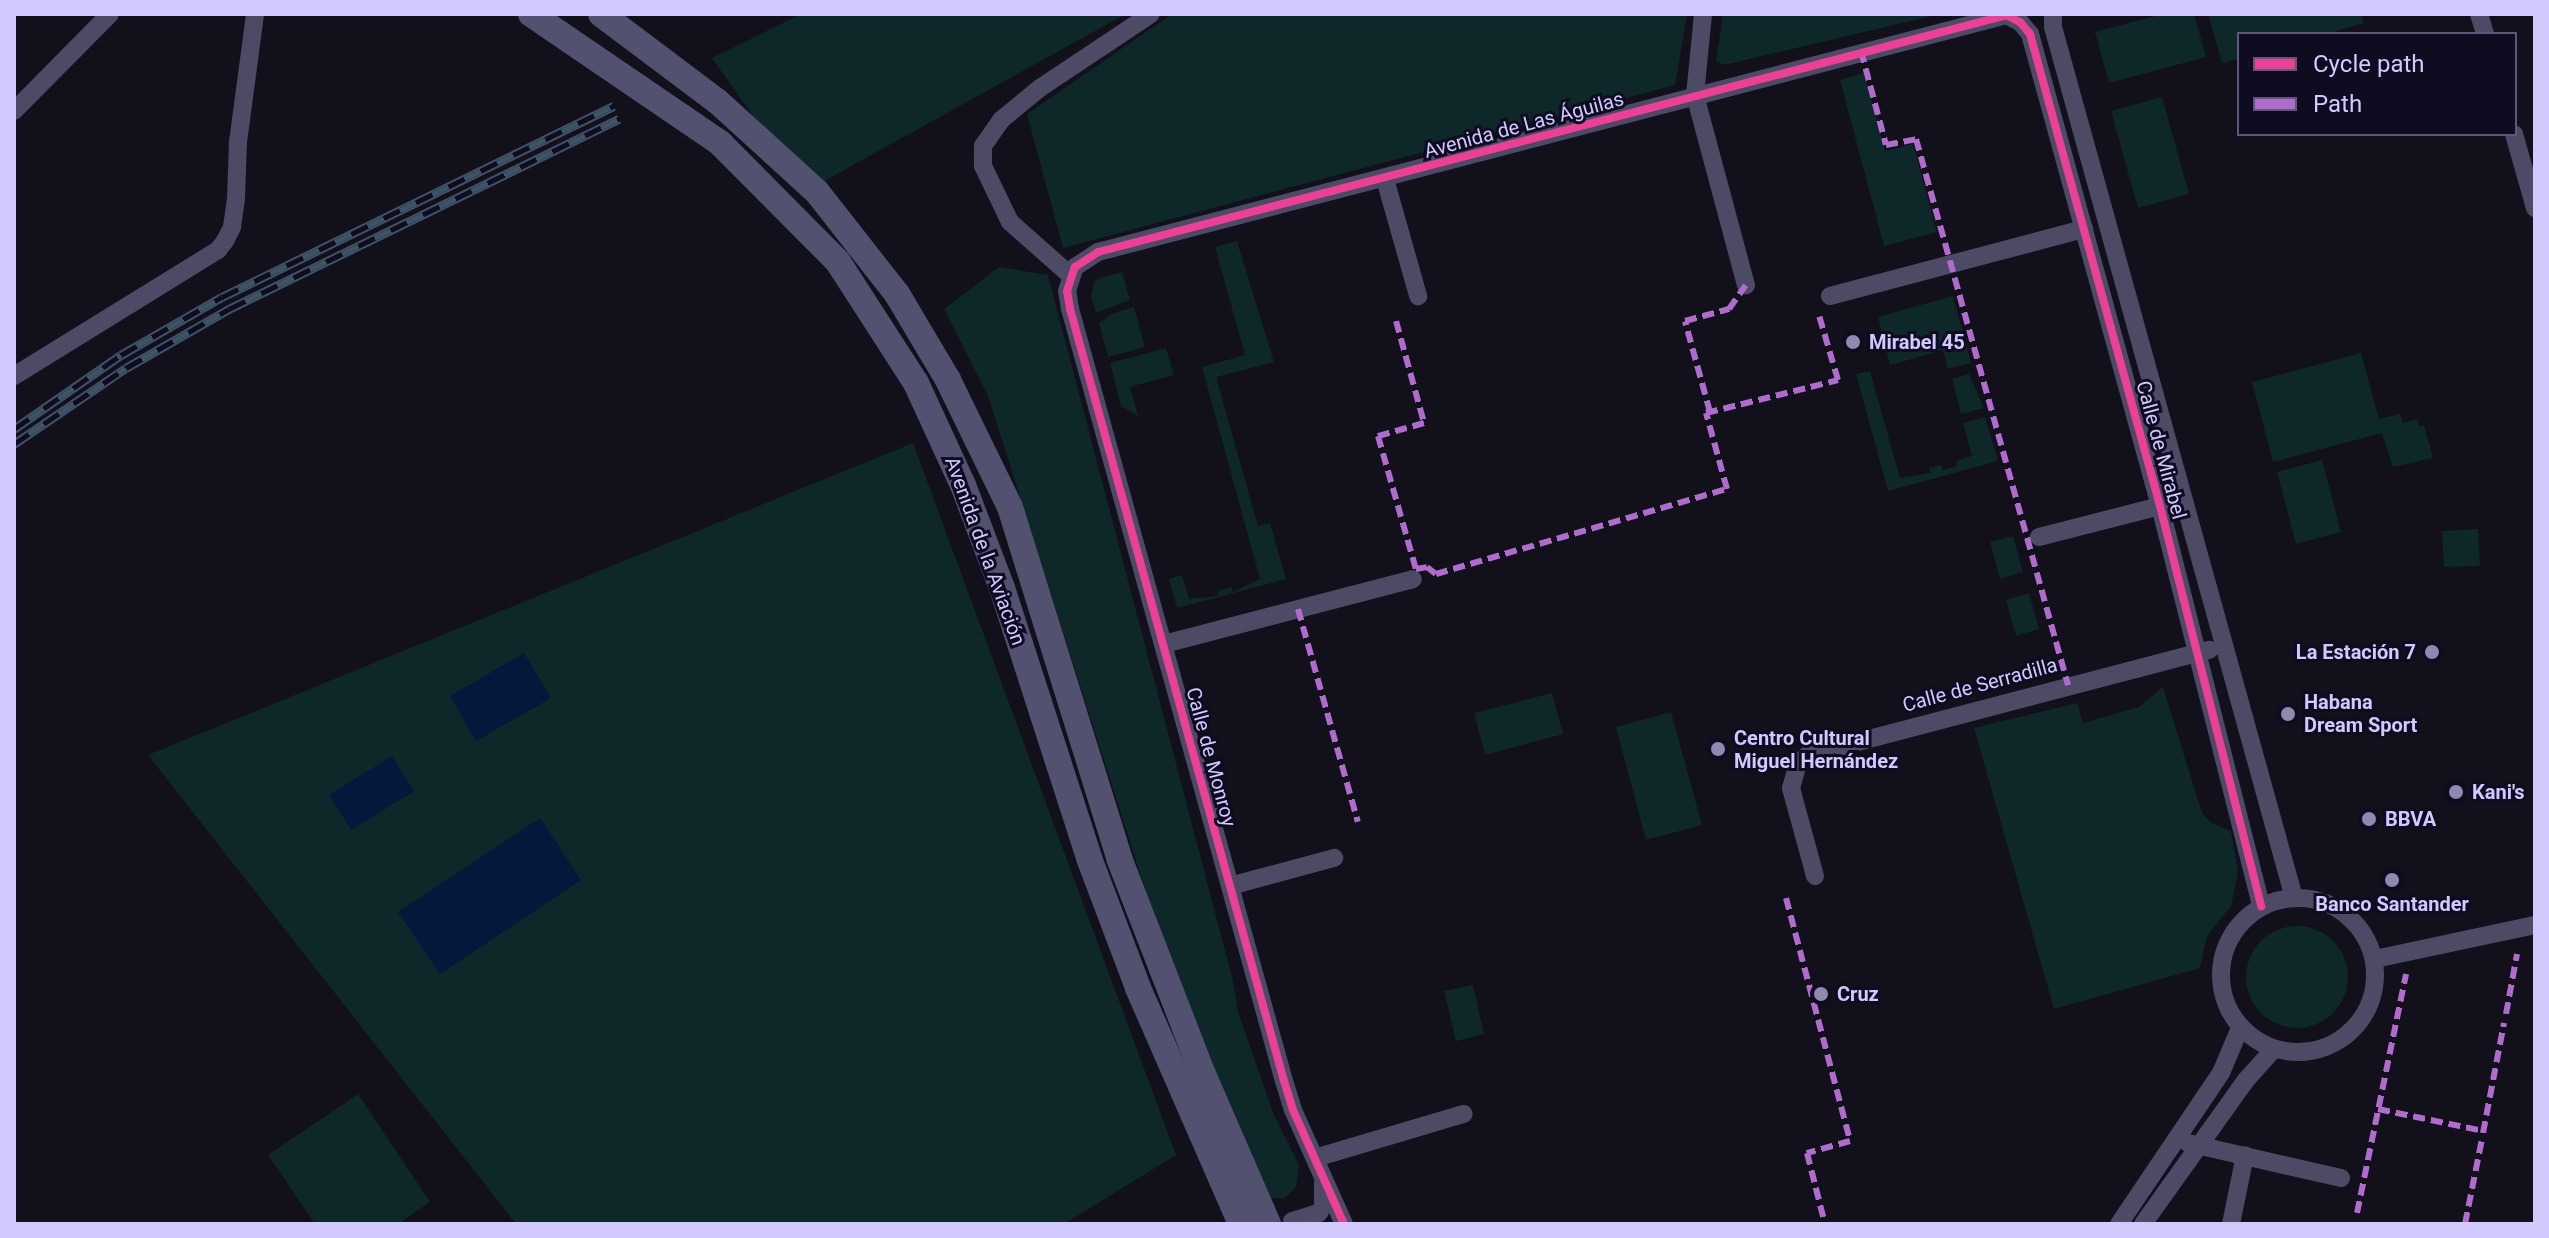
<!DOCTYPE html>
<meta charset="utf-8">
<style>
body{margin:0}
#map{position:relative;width:2549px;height:1238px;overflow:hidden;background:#12101b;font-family:Roboto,sans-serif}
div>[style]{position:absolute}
.green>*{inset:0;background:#0e2729}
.round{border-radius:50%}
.water>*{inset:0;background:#06173c}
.street>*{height:18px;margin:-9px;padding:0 9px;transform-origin:9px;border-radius:9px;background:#4c4a65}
.street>.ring{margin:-9px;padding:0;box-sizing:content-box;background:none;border:18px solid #4c4a65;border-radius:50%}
.secondary>*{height:26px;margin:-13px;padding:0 13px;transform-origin:13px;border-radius:13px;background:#535170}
.rail>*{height:9px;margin-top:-4.5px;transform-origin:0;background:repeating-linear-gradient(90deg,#0f0b20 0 18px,#3f5366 0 36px);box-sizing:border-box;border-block:2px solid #3f5366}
.quiet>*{height:6px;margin-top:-3px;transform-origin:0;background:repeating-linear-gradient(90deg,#b06ccc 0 12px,transparent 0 18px)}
.cycleway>*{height:8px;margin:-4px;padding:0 4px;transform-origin:4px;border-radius:4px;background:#ea4096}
.dots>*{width:22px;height:22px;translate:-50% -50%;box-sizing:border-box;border:4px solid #0f0b20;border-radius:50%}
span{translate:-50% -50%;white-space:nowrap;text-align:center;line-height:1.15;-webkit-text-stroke:6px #0f0b20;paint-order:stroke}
.street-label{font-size:20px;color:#d2caff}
.poi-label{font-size:20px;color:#d2caff;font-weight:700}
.left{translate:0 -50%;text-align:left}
.right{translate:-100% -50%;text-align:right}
.frame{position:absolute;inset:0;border:16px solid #d2caff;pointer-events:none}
.legend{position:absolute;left:2237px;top:32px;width:280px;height:104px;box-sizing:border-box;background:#0f0b20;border:2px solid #5d5779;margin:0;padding:10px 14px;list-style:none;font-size:24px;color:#d2caff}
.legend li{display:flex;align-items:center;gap:16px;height:40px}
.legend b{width:40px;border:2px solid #5d5779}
</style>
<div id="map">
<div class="green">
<i style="clip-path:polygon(801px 14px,1126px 14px,806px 191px,712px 58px)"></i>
<i style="clip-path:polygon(1172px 14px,1466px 16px,1687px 14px,1675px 85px,1063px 248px,1027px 114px)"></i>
<i style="clip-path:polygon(1723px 14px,1941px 14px,1724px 65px,1716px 61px)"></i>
<i style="clip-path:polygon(2163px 14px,2194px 14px,2206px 57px,2109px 83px,2095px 32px)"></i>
<i style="clip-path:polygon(2208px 14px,2361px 14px,2364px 23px,2326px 34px,2239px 34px,2239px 59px,2222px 63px)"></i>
<i style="clip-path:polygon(1864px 73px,1885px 151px,1913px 144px,1937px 232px,1884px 246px,1840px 80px)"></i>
<i style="clip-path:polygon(2162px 97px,2189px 194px,2138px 208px,2111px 111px)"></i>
<i style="clip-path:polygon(1237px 241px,1274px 362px,1216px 377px,1258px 526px,1270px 523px,1286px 579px,1177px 608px,1169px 579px,1182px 575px,1189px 599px,1218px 596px,1218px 591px,1231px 587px,1233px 592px,1260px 579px,1202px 367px,1245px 355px,1215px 247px)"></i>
<i style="clip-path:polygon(999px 267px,1048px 275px,1232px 977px,1238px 1012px,1274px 1115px,1299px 1165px,1296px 1187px,1285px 1198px,1267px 1198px,1172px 974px,988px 396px,944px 309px)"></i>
<i style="clip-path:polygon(1122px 272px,1130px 300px,1096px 313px,1091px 297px,1094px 283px,1099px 278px)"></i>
<i style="clip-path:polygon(1953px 296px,1971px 363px,1948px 369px,1943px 350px,1890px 365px,1878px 317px)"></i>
<i style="clip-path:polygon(1134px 307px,1145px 347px,1108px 357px,1099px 323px,1111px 314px)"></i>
<i style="clip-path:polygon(1166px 348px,1174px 375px,1130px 387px,1138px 416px,1121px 406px,1110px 363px)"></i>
<i style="clip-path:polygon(2361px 353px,2379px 419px,2400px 414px,2403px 423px,2418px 419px,2419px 426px,2424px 425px,2433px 458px,2393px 467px,2382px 433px,2273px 462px,2252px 382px)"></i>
<i style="clip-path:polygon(1870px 371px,1900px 478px,1930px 473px,1929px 468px,1941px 465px,1943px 470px,1957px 466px,1956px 461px,1972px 456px,1963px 423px,1985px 417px,1998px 461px,1888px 491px,1856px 374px)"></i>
<i style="clip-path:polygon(1969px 374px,1984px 408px,1961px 414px,1952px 379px)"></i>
<i style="clip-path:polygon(913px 443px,1176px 1155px,1064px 1224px,516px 1224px,148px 755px)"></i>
<i style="clip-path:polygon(2322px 460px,2341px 532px,2296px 544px,2277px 472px)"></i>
<i style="clip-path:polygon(2478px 529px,2480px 566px,2444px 567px,2442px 531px)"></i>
<i style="clip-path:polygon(2013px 536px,2023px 572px,2000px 579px,1990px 542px)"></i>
<i style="clip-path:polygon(2029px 593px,2039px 629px,2016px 636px,2006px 600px)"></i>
<i style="clip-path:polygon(2163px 687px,2202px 813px,2211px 823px,2231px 831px,2238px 871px,2231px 906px,2207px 936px,2200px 968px,2054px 1009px,1974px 728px,2077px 703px,2083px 723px,2139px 707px)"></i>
<i style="clip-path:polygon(1552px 693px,1563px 734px,1485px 755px,1474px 713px)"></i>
<i style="clip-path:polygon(1671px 712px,1702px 825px,1646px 840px,1616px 727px)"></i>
<i class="round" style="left:2246px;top:926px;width:102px;height:102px"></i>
<i style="clip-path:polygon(1473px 985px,1484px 1034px,1456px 1041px,1444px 991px)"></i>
<i style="clip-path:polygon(358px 1094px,430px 1202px,398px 1224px,315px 1224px,268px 1155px)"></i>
</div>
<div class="water">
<i style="clip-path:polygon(524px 653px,551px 698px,476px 741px,450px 696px)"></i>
<i style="clip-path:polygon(392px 756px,414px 791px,351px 830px,329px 795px)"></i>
<i style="clip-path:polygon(540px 818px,581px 880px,440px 974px,398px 912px)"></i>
</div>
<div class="street">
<i style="left:1703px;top:14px;width:81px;rotate:95.6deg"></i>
<i style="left:1695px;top:95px;width:197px;rotate:75deg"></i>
<i style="left:2053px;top:14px;width:13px;rotate:90deg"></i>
<i style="left:2053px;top:27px;width:904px;rotate:74.53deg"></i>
<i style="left:2479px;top:14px;width:21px;rotate:73deg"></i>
<i style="left:2006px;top:15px;width:16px;rotate:27deg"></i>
<i style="left:2020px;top:22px;width:16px;rotate:50deg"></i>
<i style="left:2030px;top:34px;width:490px;rotate:74.6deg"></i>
<i style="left:2160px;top:506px;width:413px;rotate:75.8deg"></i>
<i style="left:14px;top:111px;width:136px;rotate:-45.3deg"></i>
<i style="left:2514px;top:134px;width:77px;rotate:74.2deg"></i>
<i style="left:1385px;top:179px;width:122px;rotate:74.2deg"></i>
<i style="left:1070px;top:275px;width:80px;rotate:-138.5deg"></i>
<i style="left:1010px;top:222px;width:62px;rotate:-115.7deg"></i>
<i style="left:983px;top:166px;width:20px;rotate:-90deg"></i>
<i style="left:983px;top:146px;width:32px;rotate:-55deg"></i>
<i style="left:1001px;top:120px;width:50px;rotate:-39.4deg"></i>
<i style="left:1040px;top:88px;width:133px;rotate:-33.7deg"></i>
<i style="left:1830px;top:296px;width:263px;rotate:-14.8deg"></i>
<i style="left:14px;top:376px;width:240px;rotate:-31.7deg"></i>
<i style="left:218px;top:250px;width:11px;rotate:-52deg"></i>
<i style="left:225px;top:241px;width:16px;rotate:-63deg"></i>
<i style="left:232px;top:227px;width:29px;rotate:-82deg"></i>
<i style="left:236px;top:198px;width:56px;rotate:-88deg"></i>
<i style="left:238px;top:142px;width:129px;rotate:-82.4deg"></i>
<i style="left:2039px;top:537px;width:125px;rotate:-14.4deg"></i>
<i style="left:1164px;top:644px;width:257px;rotate:-14.6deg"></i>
<i style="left:1815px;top:876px;width:91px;rotate:-105.3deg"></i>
<i style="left:1791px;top:788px;width:26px;rotate:-74deg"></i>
<i style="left:1798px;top:763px;width:13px;rotate:-39deg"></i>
<i style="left:1808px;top:755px;width:415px;rotate:-14.7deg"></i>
<i style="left:1230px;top:886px;width:108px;rotate:-15.1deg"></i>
<i class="ring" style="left:2221px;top:898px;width:136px;height:136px"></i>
<i style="left:2375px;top:959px;width:164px;rotate:-12deg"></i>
<i style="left:2188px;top:1143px;width:157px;rotate:12.9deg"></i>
<i style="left:1315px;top:1158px;width:155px;rotate:-16.5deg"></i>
<i style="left:1292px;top:1221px;width:28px;rotate:-17deg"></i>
<i style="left:1319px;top:1213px;width:8px;rotate:-60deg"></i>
<i style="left:1323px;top:1206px;width:23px;rotate:-90deg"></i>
<i style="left:1344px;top:1224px;width:125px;rotate:-114.1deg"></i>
<i style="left:1293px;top:1110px;width:30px;rotate:-107deg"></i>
<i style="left:1284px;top:1081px;width:801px;rotate:-105.49deg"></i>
<i style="left:1070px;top:309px;width:18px;rotate:-99deg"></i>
<i style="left:1067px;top:291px;width:25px;rotate:-72deg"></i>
<i style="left:1075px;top:267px;width:27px;rotate:-33deg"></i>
<i style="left:1098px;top:252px;width:944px;rotate:-14.61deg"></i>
<i style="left:2119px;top:1224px;width:182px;rotate:-56deg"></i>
<i style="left:2221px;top:1073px;width:49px;rotate:-67.1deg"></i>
<i style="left:2143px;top:1224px;width:177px;rotate:-54.4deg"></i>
<i style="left:2246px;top:1080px;width:40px;rotate:-48deg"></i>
<i style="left:2231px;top:1224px;width:70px;rotate:-78.5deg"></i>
</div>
<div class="secondary">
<i style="left:531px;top:14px;width:229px;rotate:34.3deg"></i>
<i style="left:720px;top:143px;width:168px;rotate:45.2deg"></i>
<i style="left:838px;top:262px;width:144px;rotate:57.2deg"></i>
<i style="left:916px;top:383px;width:112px;rotate:65.3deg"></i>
<i style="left:963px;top:485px;width:110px;rotate:69.3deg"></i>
<i style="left:1002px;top:588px;width:284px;rotate:72.1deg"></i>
<i style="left:1089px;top:858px;width:139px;rotate:69.3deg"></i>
<i style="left:1138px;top:988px;width:257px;rotate:66.4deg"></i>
<i style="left:601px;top:14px;width:145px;rotate:36.9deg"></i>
<i style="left:717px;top:101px;width:135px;rotate:42.3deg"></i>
<i style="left:817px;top:192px;width:130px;rotate:51.9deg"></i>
<i style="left:897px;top:294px;width:100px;rotate:59.3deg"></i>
<i style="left:948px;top:380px;width:141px;rotate:64deg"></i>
<i style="left:1010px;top:507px;width:368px;rotate:72.7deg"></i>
<i style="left:1119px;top:858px;width:230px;rotate:68.8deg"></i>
<i style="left:1202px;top:1072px;width:166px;rotate:66.5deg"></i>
</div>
<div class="rail">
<i style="left:14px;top:429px;width:130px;rotate:-34.7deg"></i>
<i style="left:121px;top:355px;width:116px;rotate:-29.9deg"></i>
<i style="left:222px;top:297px;width:436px;rotate:-26deg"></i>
<i style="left:14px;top:444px;width:135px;rotate:-34.2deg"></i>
<i style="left:126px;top:368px;width:119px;rotate:-29.8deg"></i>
<i style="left:229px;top:309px;width:434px;rotate:-26deg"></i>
</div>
<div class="quiet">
<i style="left:1861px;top:51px;width:97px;rotate:75.1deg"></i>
<i style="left:1886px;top:145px;width:31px;rotate:-11deg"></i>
<i style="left:1916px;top:139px;width:567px;rotate:74.44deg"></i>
<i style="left:1396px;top:321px;width:106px;rotate:74.6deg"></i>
<i style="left:1424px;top:423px;width:48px;rotate:164.2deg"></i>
<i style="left:1378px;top:436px;width:138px;rotate:74.1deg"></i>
<i style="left:1416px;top:569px;width:11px;rotate:-10deg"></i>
<i style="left:1427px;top:567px;width:11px;rotate:38deg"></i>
<i style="left:1436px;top:574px;width:303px;rotate:-16.3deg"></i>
<i style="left:1727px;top:489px;width:79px;rotate:-105.4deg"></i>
<i style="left:1706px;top:413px;width:136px;rotate:-14deg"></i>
<i style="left:1838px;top:380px;width:71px;rotate:-106.4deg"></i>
<i style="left:1710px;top:412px;width:94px;rotate:-105.4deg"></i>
<i style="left:1685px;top:321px;width:46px;rotate:-15.3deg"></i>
<i style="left:1729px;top:309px;width:29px;rotate:-55deg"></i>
<i style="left:1298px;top:609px;width:221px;rotate:74.3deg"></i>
<i style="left:1786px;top:898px;width:251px;rotate:75.2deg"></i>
<i style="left:1850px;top:1141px;width:45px;rotate:164.4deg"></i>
<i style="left:1807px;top:1153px;width:73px;rotate:75.8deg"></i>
<i style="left:2506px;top:1014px;width:61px;rotate:-79.6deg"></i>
<i style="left:2378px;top:1109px;width:107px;rotate:11.8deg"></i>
<i style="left:2483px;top:1133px;width:112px;rotate:-79.2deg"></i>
<i style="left:2357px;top:1213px;width:244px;rotate:-78.4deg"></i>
<i style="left:2465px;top:1224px;width:87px;rotate:-78.7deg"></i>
</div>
<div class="cycleway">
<i style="left:2006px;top:15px;width:16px;rotate:27deg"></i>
<i style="left:2020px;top:22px;width:16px;rotate:50deg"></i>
<i style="left:2030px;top:34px;width:490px;rotate:74.6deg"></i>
<i style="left:2160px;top:506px;width:413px;rotate:75.8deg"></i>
<i style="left:1344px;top:1224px;width:125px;rotate:-114.1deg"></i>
<i style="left:1293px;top:1110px;width:30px;rotate:-107deg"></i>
<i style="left:1284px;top:1081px;width:801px;rotate:-105.49deg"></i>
<i style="left:1070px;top:309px;width:18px;rotate:-99deg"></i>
<i style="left:1067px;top:291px;width:25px;rotate:-72deg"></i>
<i style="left:1075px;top:267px;width:27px;rotate:-33deg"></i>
<i style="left:1098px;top:252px;width:944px;rotate:-14.61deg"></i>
</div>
<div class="dots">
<i style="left:1853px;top:342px;background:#8f89af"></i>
<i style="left:2432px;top:652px;background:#8f89af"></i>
<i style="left:2288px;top:714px;background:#8f89af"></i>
<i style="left:1718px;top:749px;background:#8f89af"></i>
<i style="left:2456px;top:792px;background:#8f89af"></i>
<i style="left:2369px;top:819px;background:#8f89af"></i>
<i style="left:2392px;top:880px;background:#8f89af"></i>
<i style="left:1821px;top:994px;background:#8f89af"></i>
</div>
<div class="street-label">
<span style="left:1524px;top:125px;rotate:-15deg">Avenida de Las Águilas</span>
<span style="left:2161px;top:450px;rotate:75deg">Calle de Mirabel</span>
<span style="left:985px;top:551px;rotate:70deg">Avenida de la Aviación</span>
<span style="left:1980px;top:685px;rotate:-15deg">Calle de Serradilla</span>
<span style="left:1211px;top:757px;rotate:75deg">Calle de Monroy</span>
</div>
<div class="poi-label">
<span class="left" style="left:1869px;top:342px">Mirabel 45</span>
<span class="right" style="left:2416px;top:652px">La Estación 7</span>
<span class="left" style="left:2304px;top:714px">Habana<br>Dream Sport</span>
<span class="left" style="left:1734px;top:750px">Centro Cultural<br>Miguel Hernández</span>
<span class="left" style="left:2472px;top:792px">Kani's</span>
<span class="left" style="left:2385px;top:819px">BBVA</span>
<span style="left:2392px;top:904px">Banco Santander</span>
<span class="left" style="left:1837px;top:994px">Cruz</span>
</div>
<div class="frame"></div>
<ul class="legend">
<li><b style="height:10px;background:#ea4096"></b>Cycle path</li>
<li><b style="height:10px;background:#b06ccc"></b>Path</li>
</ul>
</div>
